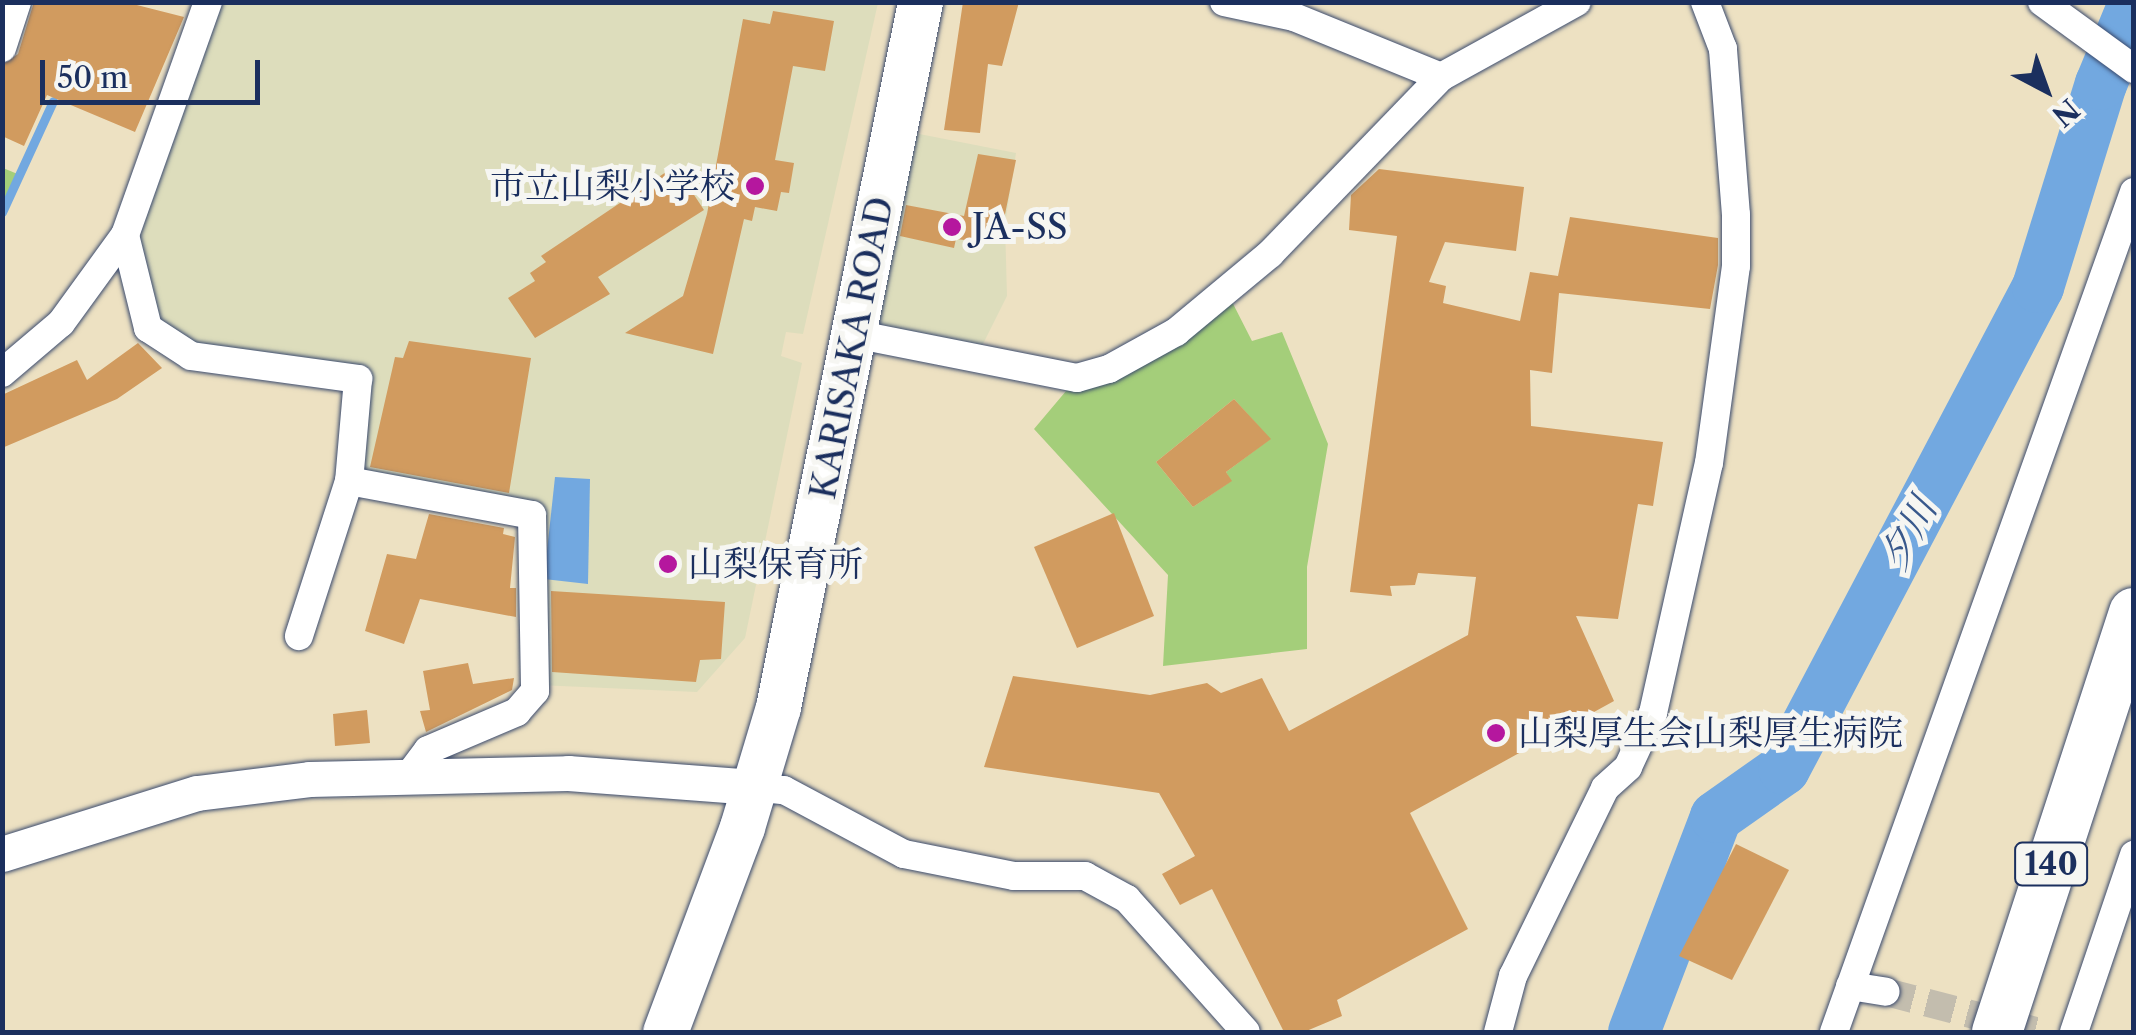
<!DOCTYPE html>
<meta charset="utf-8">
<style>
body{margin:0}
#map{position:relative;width:2136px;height:1035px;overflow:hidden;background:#ede1c2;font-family:"Libre Caslon Text","Noto Serif JP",serif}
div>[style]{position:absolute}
.built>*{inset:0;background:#ddddbc}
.green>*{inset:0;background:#a4ce7a}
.water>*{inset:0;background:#72a8e0}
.stream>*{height:9px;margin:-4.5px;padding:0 4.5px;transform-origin:4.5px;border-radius:4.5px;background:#72a8e0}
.river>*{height:52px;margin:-26px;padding:0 26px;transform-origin:26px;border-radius:26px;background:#72a8e0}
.building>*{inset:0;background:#d19b5f}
.minor-tunnel>*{height:28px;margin-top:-14px;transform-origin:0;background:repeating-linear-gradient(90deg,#c3bdae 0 28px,transparent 0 42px)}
.roads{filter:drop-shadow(0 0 2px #3a4a6d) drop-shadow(0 0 2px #3a4a6d)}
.minor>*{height:28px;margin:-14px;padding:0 14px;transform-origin:14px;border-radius:14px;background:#fff}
.tertiary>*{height:35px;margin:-17.5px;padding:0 17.5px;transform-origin:17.5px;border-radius:17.5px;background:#fff}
.trunk>*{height:45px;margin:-22.5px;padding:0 22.5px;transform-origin:22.5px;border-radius:22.5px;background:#fff}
.motorway>*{height:50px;margin:-25px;padding:0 25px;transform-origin:25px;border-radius:25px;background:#fff}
.dots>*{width:28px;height:28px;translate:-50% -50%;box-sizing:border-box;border:5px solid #f6f6f2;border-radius:50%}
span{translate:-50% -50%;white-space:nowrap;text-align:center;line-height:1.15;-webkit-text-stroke:10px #f6f6f2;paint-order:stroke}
.shield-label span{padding:2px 8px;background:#f6f6f2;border:2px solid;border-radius:8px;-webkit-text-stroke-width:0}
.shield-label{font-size:32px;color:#1b2f5e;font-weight:700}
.poi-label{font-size:35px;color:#1b2f5e}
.right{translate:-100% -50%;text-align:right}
.left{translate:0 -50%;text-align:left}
.street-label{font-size:35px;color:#1b2f5e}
.water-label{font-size:38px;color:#39598c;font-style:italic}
.frame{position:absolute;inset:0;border:5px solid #1b2f5e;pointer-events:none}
.north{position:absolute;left:1996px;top:40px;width:100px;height:100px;-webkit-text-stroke:8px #f6f6f2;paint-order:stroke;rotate:139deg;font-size:28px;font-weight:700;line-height:40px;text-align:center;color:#1b2f5e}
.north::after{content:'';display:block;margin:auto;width:35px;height:45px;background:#1b2f5e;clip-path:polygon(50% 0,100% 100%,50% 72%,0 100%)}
.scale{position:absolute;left:40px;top:60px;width:220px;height:45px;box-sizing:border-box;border:5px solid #1b2f5e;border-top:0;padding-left:12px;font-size:30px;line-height:35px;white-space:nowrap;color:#1b2f5e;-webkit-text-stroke:8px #f6f6f2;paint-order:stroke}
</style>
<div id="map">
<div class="built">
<i style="clip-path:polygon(207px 3px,878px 3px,803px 334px,786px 332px,781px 356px,802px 363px,745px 638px,697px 692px,538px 685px,543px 518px,349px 481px,358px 379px,191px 356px,148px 328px,125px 235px)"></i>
<i style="clip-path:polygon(894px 129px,1016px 153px,1005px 224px,1007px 296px,979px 352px,854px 334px)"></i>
</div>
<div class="green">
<i style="clip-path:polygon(3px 168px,20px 175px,3px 213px)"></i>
<i style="clip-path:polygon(evenodd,1226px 290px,1252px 341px,1282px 332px,1328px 444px,1307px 567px,1307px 649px,1163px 666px,1168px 575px,1034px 429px,1077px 378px,1226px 290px,1234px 399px,1270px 439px,1226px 472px,1231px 481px,1193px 507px,1156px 462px,1234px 399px)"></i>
</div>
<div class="water">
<i style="clip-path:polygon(555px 477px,590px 479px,588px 584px,544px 579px)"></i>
</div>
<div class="stream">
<i style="left:2px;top:212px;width:122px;rotate:-65.3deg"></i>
</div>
<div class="river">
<i style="left:1634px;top:1032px;width:230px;rotate:-69.1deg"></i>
<i style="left:1716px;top:817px;width:83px;rotate:-35.2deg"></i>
<i style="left:1784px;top:769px;width:545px;rotate:-62.21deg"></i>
<i style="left:2038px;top:287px;width:213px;rotate:-72.8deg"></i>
<i style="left:2101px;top:84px;width:87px;rotate:-67.6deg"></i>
</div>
<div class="building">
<i style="clip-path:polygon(34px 2px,125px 2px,184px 17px,135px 132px,47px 95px,24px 146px,2px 136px,2px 65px,18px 54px)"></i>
<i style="clip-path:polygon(963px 2px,1019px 2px,1002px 66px,988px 64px,980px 133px,944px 130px)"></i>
<i style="clip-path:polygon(773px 11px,834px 21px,825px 71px,793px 66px,775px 160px,794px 163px,789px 193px,781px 192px,777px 211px,755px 207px,752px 221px,744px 219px,713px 354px,625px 333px,683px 296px,707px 214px,743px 19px,770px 24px)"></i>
<i style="clip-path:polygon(978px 154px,1016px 160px,999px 244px,956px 239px,954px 248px,900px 236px,906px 205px,964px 216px)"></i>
<i style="clip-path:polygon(675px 166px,704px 210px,598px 277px,610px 294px,535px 338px,508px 298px,535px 281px,530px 273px,546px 262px,541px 256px)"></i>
<i style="clip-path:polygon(1379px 169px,1524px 187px,1516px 251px,1445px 242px,1429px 282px,1446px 286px,1443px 303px,1520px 321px,1530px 272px,1558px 276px,1570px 217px,1718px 238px,1718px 265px,1710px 309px,1559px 293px,1552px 373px,1530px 370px,1531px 426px,1663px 442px,1653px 506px,1638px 504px,1618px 619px,1576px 616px,1614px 701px,1410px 813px,1468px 929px,1337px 1000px,1342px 1016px,1304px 1032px,1284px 1032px,1212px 889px,1180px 905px,1162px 874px,1195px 856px,1159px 793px,984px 767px,1013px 676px,1150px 695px,1207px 683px,1221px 693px,1262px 678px,1289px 731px,1468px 635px,1476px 577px,1418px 573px,1415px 585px,1390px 586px,1392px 596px,1350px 592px,1397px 236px,1349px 230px,1351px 195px)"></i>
<i style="clip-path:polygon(409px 341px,531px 358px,509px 493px,370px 467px,395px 357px,403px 358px)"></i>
<i style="clip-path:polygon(138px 343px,162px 368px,117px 399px,2px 448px,2px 395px,77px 360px,87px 380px)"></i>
<i style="clip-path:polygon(1234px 399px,1271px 439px,1226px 472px,1232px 481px,1193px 507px,1156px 462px)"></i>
<i style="clip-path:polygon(1114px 513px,1154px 616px,1077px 648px,1034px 547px)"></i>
<i style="clip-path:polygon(429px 514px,504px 528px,503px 534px,515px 537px,510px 588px,516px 588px,516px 617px,420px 599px,404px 644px,365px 631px,387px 554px,416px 559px)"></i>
<i style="clip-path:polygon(551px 591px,725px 602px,721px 659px,700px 660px,696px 682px,552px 672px)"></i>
<i style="clip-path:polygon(468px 663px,473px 684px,514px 678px,512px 690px,426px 732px,420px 711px,430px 710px,423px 671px)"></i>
<i style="clip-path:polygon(367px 710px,370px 743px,335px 746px,333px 714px)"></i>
<i style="clip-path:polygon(1736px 844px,1789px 870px,1732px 980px,1679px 956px)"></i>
</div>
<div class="minor-tunnel">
<i style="left:1886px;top:992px;width:159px;rotate:14.6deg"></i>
</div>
<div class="roads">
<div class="minor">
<i style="left:1224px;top:2px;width:72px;rotate:12.1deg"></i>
<i style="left:1294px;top:17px;width:159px;rotate:22.2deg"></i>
<i style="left:2042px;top:2px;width:114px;rotate:36.1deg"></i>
<i style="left:2px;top:48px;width:48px;rotate:-71.9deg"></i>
<i style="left:125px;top:235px;width:247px;rotate:-70.4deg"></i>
<i style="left:854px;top:334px;width:227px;rotate:11.2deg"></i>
<i style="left:1077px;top:378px;width:33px;rotate:-16deg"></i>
<i style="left:1109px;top:369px;width:77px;rotate:-28.9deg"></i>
<i style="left:1176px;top:332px;width:122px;rotate:-39.7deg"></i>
<i style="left:1270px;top:254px;width:246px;rotate:-46deg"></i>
<i style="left:1441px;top:77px;width:155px;rotate:-28.9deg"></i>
<i style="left:2px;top:373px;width:77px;rotate:-40.3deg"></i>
<i style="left:61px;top:323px;width:109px;rotate:-54deg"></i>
<i style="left:125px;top:235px;width:96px;rotate:76.1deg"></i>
<i style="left:148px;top:328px;width:51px;rotate:33.1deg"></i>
<i style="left:191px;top:356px;width:169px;rotate:7.8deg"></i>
<i style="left:358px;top:379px;width:102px;rotate:95deg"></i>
<i style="left:349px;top:481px;width:163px;rotate:107.9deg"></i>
<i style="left:349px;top:481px;width:186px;rotate:10.5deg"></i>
<i style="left:532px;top:515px;width:176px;rotate:89deg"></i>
<i style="left:535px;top:691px;width:28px;rotate:131deg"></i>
<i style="left:517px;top:712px;width:97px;rotate:156.9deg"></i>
<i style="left:428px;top:750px;width:36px;rotate:127deg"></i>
<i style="left:753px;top:787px;width:31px;rotate:6deg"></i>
<i style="left:784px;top:790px;width:136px;rotate:28.1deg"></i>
<i style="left:904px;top:854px;width:112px;rotate:11.3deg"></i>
<i style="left:1014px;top:876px;width:71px"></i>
<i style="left:1085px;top:876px;width:48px;rotate:28.7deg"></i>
<i style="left:1127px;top:899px;width:178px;rotate:48.2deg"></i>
<i style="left:1850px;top:986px;width:36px;rotate:9deg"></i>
<i style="left:1498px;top:1032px;width:58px;rotate:-75deg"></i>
<i style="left:1513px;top:976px;width:209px;rotate:-63.9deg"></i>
<i style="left:1605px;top:788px;width:31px;rotate:-42deg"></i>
<i style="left:1628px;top:767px;width:60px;rotate:-65.2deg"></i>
<i style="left:1653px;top:713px;width:256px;rotate:-77.4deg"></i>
<i style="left:1709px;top:463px;width:199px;rotate:-82.2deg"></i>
<i style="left:1736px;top:266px;width:51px;rotate:-90deg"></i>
<i style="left:1736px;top:215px;width:167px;rotate:-94.5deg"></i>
<i style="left:1723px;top:49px;width:50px;rotate:-111deg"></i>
<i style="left:1834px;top:1032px;width:892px;rotate:-70.35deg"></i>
<i style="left:2074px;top:1032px;width:187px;rotate:-71.3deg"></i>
</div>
<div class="tertiary">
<i style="left:2px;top:854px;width:204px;rotate:-17.4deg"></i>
<i style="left:197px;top:793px;width:113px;rotate:-7.1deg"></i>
<i style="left:309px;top:779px;width:259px;rotate:-1.3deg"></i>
<i style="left:568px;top:773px;width:186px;rotate:4.3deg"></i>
</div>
<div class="trunk">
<i style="left:665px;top:1032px;width:219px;rotate:-69.4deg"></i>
<i style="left:742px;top:827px;width:125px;rotate:-73.3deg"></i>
<i style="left:778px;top:707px;width:719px;rotate:-78.61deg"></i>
</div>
<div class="motorway">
<i style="left:1997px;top:1032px;width:441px;rotate:-71.9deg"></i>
</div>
</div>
<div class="dots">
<i style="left:755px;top:186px;background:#b5179e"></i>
<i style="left:952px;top:227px;background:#b5179e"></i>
<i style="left:668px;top:564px;background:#b5179e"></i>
<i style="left:1496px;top:733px;background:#b5179e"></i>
</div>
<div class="shield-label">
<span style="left:2051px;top:864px">140</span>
</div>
<div class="poi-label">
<span class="right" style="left:735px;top:186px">市立山梨小学校</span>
<span class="left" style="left:972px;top:227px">JA-SS</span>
<span class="left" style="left:688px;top:564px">山梨保育所</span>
<span class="left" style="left:1518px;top:733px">山梨厚生会山梨厚生病院</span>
</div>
<div class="street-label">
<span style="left:852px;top:348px;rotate:-79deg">KARISAKA ROAD</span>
</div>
<div class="water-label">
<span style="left:1908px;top:534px;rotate:-62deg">夕川</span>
</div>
<div class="frame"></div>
<div class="north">N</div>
<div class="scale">50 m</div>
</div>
